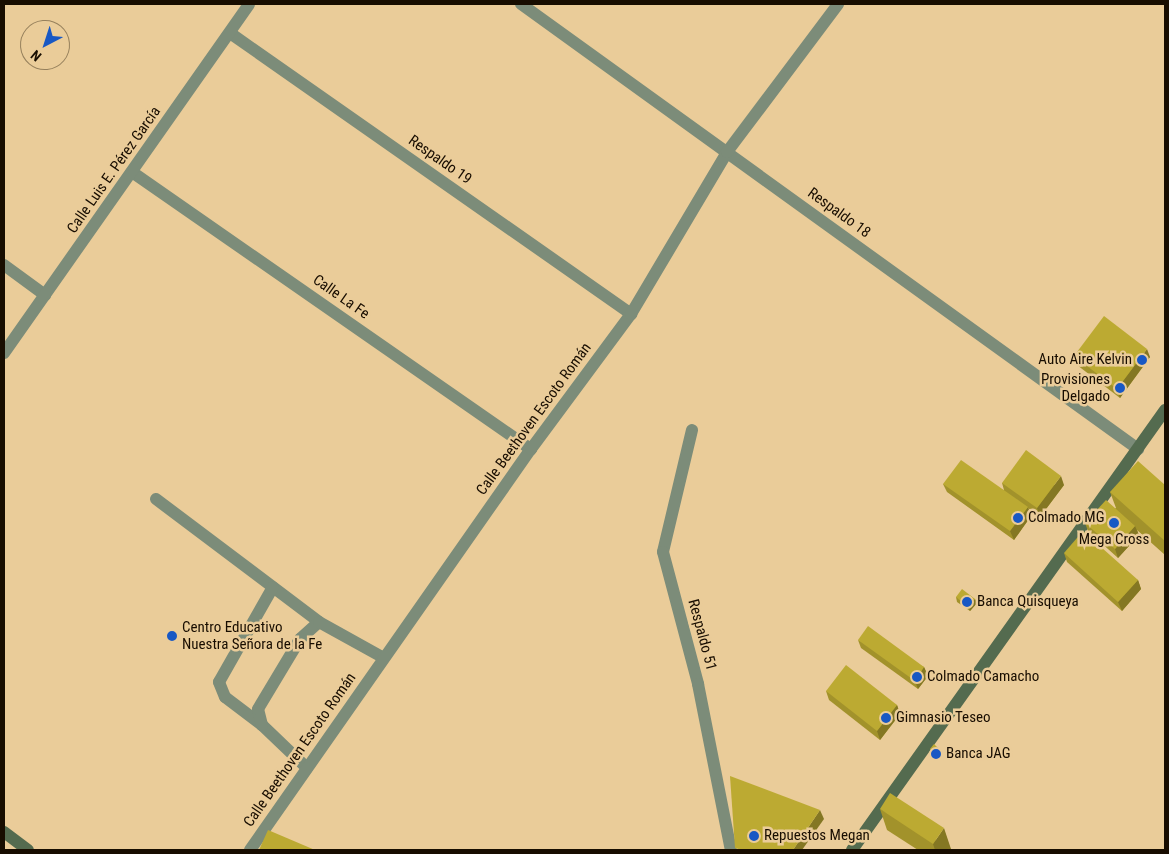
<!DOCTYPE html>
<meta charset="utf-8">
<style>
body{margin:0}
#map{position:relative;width:1169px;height:854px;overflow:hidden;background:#eacc99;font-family:"Roboto Condensed",sans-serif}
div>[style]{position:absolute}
.lane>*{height:12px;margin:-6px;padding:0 6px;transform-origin:6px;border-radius:6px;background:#7c8c79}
.street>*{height:12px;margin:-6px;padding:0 6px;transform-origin:6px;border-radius:6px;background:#7c8c79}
.secondary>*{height:12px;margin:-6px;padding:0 6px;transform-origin:6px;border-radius:6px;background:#546b4f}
.wall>*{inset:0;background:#a2922b}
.shaded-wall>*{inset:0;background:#847723}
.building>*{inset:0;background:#bcaa32}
.dots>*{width:14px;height:14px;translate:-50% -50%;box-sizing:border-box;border:2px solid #eacc99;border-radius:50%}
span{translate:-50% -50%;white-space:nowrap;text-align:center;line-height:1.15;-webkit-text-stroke:5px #eacc99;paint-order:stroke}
.street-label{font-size:15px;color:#180d00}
.poi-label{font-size:15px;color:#180d00}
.right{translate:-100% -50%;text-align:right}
.left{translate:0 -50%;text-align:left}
.frame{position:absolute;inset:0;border:5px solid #180d00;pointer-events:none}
.north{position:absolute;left:20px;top:20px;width:50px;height:50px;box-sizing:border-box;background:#eacc99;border:1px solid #96805c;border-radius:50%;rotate:220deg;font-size:14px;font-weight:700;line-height:20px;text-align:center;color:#180d00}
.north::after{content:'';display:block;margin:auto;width:18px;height:22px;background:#1858c4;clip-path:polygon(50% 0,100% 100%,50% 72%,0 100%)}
</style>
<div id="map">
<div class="lane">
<i style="left:156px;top:499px;width:204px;rotate:37deg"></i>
<i style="left:262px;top:725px;width:46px;rotate:-142.9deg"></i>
<i style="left:225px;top:697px;width:16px;rotate:-112deg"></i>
<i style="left:219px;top:682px;width:109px;rotate:-60.4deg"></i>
<i style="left:307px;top:768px;width:62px;rotate:-136.3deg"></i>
<i style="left:262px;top:725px;width:16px;rotate:-104deg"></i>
<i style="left:258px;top:709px;width:82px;rotate:-59deg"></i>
<i style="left:300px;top:639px;width:25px;rotate:-42deg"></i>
<i style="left:319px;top:622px;width:74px;rotate:29deg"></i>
</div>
<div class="street">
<i style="left:521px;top:4px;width:761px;rotate:35.8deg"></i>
<i style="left:230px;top:33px;width:490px;rotate:35deg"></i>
<i style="left:132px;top:172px;width:486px;rotate:34.8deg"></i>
<i style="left:4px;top:265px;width:51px;rotate:36.2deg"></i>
<i style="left:4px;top:353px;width:426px;rotate:-54.9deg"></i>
<i style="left:692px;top:430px;width:125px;rotate:103.4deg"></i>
<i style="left:663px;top:552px;width:137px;rotate:75.1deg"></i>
<i style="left:698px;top:684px;width:169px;rotate:78.8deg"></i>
<i style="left:250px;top:850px;width:490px;rotate:-55deg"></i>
<i style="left:531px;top:449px;width:168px;rotate:-53.5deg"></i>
<i style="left:631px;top:314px;width:188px;rotate:-59.3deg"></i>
<i style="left:727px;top:152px;width:185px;rotate:-53.1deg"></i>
</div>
<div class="secondary">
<i style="left:4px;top:832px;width:30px;rotate:37deg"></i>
<i style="left:852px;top:850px;width:540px;rotate:-54.57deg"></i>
</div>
<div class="wall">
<i style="clip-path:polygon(1074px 356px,1150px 357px,1120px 398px,1077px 365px)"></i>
<i style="clip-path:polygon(1002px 483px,1064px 485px,1040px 517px,1028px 508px,1031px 516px,1014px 540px,947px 492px,943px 484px,1004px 490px)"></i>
<i style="clip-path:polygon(1165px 485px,1165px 555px,1137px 530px,1139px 535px,1118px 558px,1088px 531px,1085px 523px,1116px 508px,1110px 492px)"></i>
<i style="clip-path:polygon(1064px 553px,1138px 580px,1141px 589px,1122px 611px,1067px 562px)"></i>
<i style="clip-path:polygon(956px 597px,975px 599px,977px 603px,970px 611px,957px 602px)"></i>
<i style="clip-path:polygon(858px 640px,924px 667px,928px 676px,918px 689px,861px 648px)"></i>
<i style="clip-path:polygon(826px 691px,897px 705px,900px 714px,880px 740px,829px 700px)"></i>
<i style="clip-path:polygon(930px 749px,939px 749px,940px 754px,937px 758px,932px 753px)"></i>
<i style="clip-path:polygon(880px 809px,951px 849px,950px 850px,918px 850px,887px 830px)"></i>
</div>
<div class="shaded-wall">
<i style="clip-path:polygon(1147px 349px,1150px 357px,1120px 398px,1117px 389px)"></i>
<i style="clip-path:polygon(1061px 476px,1064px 485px,1040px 517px,1037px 508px)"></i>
<i style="clip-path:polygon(1028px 507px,1031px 516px,1014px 540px,1010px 531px)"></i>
<i style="clip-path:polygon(1135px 526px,1139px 535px,1118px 558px,1115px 549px)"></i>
<i style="clip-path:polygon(1138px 580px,1141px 589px,1122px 611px,1118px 602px)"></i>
<i style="clip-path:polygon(975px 599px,977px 603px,970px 611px,968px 607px)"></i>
<i style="clip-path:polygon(924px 667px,928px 676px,918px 689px,915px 681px)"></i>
<i style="clip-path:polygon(897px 705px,900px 714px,880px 740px,877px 731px)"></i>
<i style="clip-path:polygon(939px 749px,940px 754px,937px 758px,936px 753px)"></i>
<i style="clip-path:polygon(820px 810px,824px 819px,802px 850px,793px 850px)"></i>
<i style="clip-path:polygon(944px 828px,951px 849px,950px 850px,935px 850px,933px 844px)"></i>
</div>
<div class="building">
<i style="clip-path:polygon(1104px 316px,1147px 349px,1117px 389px,1074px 356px)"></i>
<i style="clip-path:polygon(1026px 450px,1061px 476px,1037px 508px,1002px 483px)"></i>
<i style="clip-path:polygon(961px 460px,1028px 507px,1010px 531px,943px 484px)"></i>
<i style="clip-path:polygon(1138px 461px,1165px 485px,1165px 541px,1110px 492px)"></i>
<i style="clip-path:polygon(1106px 500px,1135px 526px,1115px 549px,1085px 523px)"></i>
<i style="clip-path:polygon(1083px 531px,1138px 580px,1118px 602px,1064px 553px)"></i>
<i style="clip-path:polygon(962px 589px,975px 599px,968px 607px,956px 597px)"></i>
<i style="clip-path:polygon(868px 626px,924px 667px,915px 681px,858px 640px)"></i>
<i style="clip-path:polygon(846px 665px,897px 705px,877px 731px,826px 691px)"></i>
<i style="clip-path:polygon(934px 744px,939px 749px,936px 753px,930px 749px)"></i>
<i style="clip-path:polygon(730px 776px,820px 810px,793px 850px,742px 850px,735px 848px)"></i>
<i style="clip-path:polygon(890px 793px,944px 828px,933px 844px,880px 809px)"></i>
<i style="clip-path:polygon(268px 830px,315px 850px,259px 850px)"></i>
</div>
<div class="dots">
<i style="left:1142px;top:360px;background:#1858c4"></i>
<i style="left:1120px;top:388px;background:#1858c4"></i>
<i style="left:1018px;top:518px;background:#1858c4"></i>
<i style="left:1114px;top:523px;background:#1858c4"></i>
<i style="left:967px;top:602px;background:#1858c4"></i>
<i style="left:172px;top:636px;background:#1858c4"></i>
<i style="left:917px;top:677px;background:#1858c4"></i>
<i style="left:886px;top:718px;background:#1858c4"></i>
<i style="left:936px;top:754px;background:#1858c4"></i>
<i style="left:754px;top:836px;background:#1858c4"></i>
</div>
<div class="street-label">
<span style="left:440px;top:160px;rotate:35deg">Respaldo 19</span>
<span style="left:114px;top:170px;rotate:-55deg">Calle Luis E. Pérez García</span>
<span style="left:839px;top:213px;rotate:36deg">Respaldo 18</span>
<span style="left:341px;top:297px;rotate:35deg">Calle La Fe</span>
<span style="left:534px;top:419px;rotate:-54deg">Calle Beethoven Escoto Román</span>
<span style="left:702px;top:635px;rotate:75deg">Respaldo 51</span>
<span style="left:300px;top:750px;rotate:-55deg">Calle Beethoven Escoto Román</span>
</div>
<div class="poi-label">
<span class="right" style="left:1132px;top:360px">Auto Aire Kelvin</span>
<span class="right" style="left:1110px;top:388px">Provisiones<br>Delgado</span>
<span class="left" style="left:1028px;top:518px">Colmado MG</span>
<span style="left:1114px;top:540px">Mega Cross</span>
<span class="left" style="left:977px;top:602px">Banca Quisqueya</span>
<span class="left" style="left:182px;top:636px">Centro Educativo<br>Nuestra Señora de la Fe</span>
<span class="left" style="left:927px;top:677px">Colmado Camacho</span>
<span class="left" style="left:896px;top:718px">Gimnasio Teseo</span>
<span class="left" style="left:946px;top:754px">Banca JAG</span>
<span class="left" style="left:764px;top:836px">Repuestos Megan</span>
</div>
<div class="frame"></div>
<div class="north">N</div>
</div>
